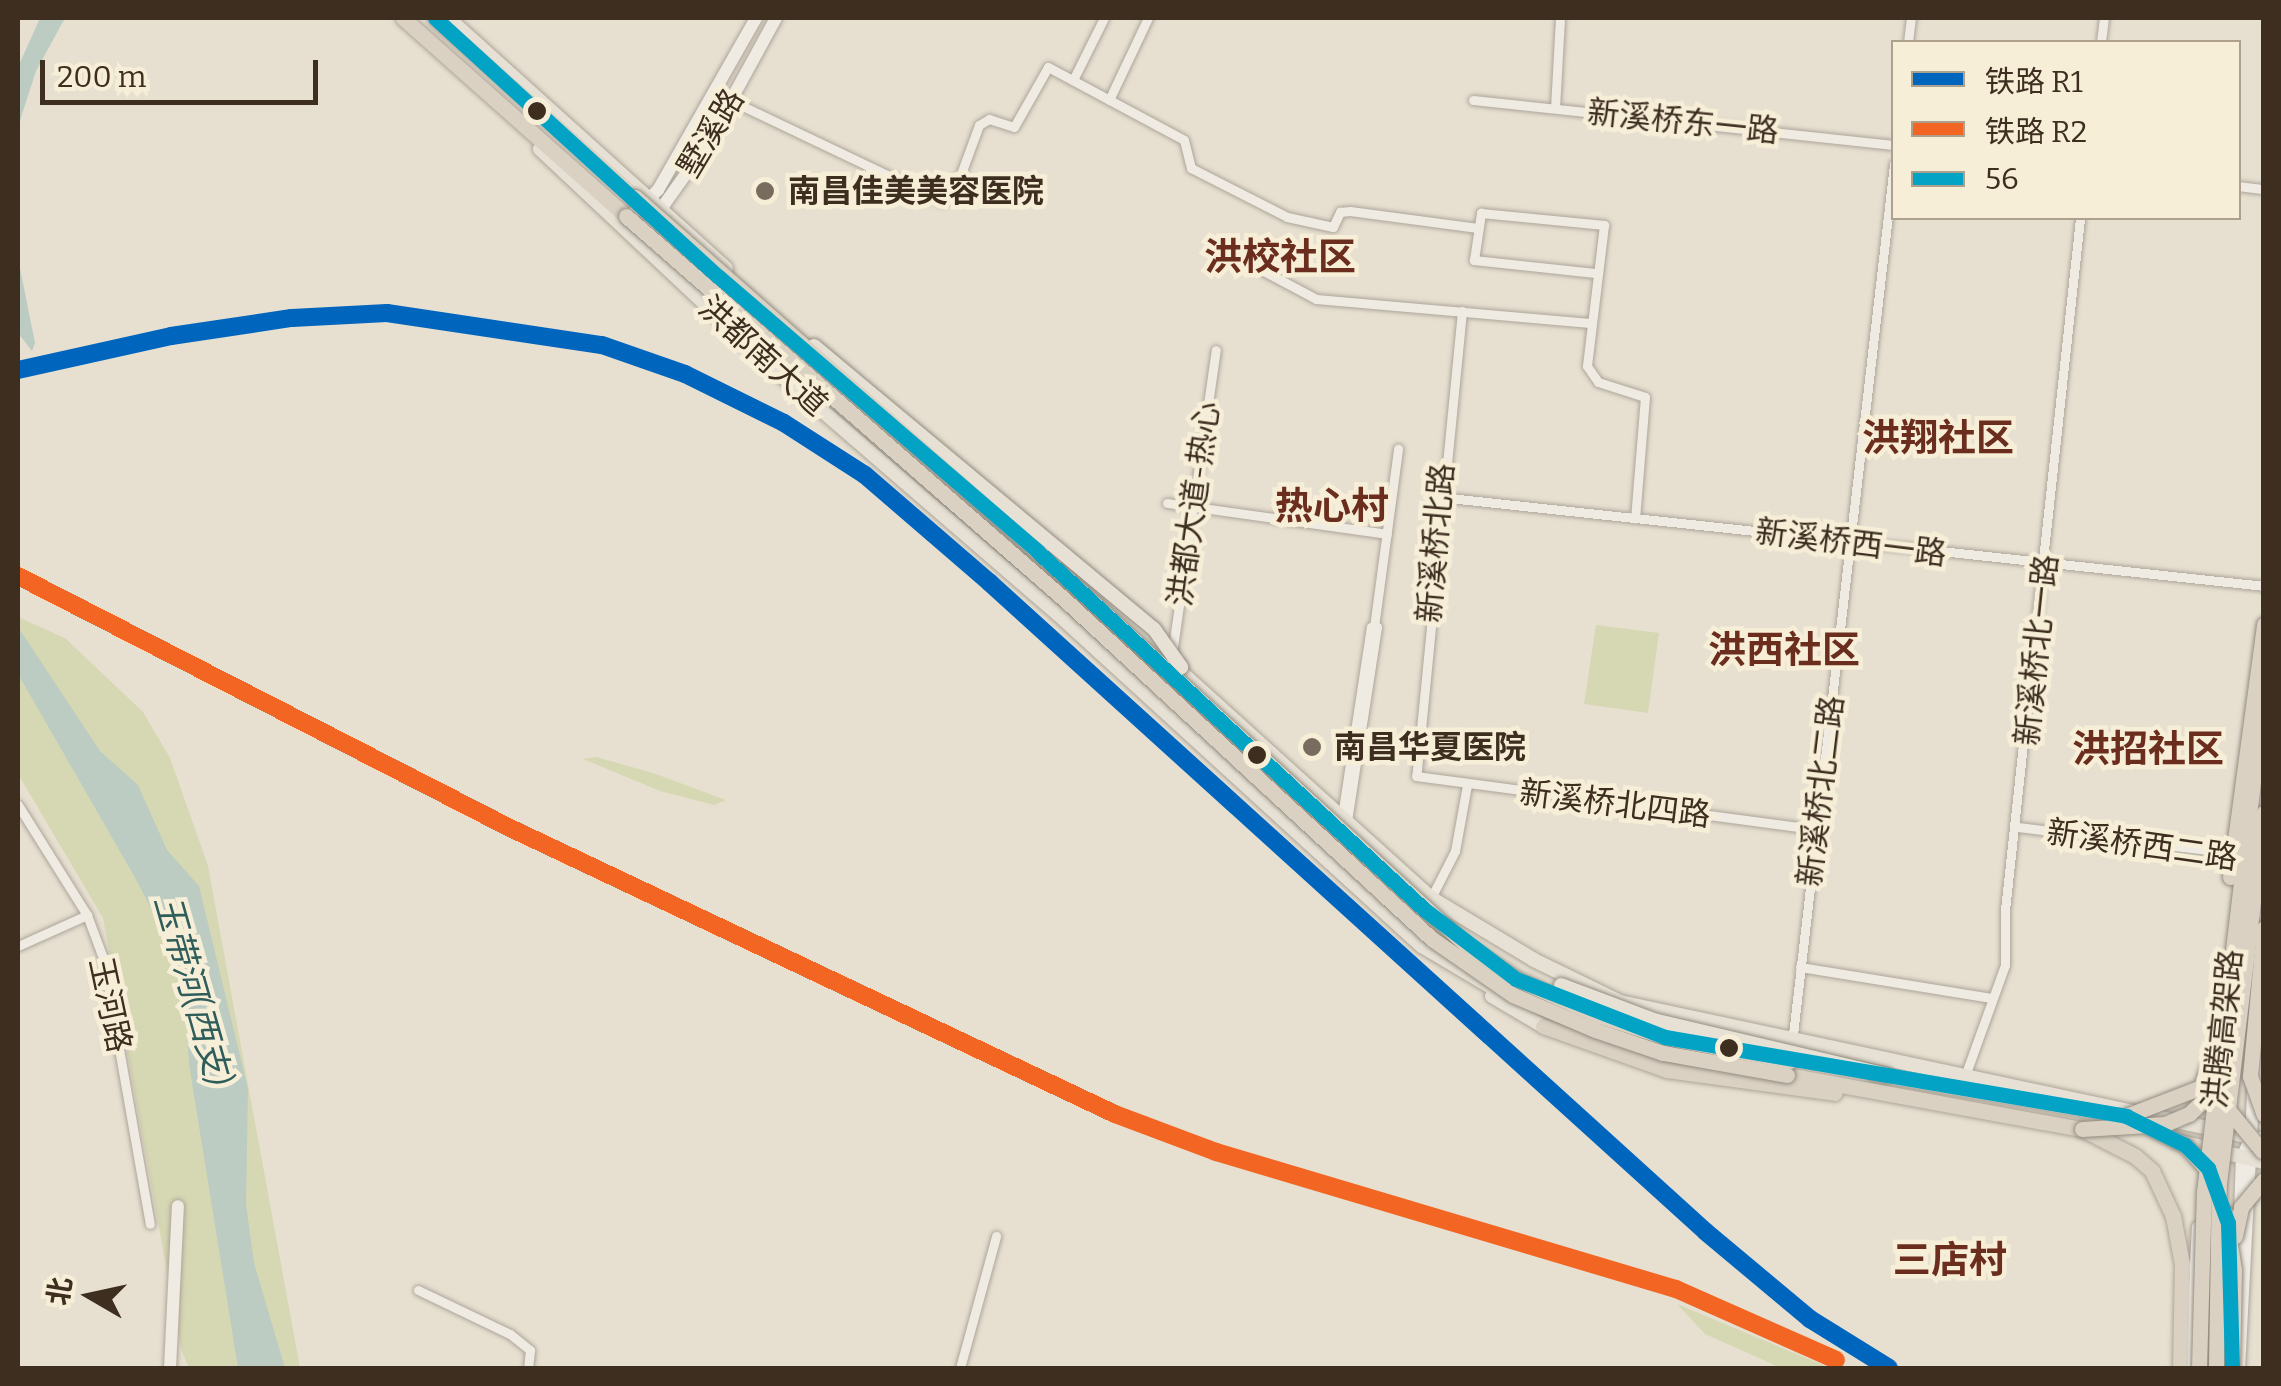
<!DOCTYPE html>
<meta charset="utf-8">
<style>
body{margin:0}
#map{position:relative;width:2281px;height:1386px;overflow:hidden;background:#e7e0d1;font-family:Bitter,"Noto Sans SC",serif}
div>[style]{position:absolute}
.green>*{inset:0;background:#d6d7b3}
.water>*{inset:0;background:#bcccc2}
.roads{filter:drop-shadow(0 0 2px #ada599) drop-shadow(0 0 2px #ada599)}
.street>*{height:9px;margin:-4.5px;padding:0 4.5px;transform-origin:4.5px;border-radius:4.5px;background:#efebe3}
.secondary>*{height:12px;margin:-6px;padding:0 6px;transform-origin:6px;border-radius:6px;background:#efebe3}
.primary>*{height:14px;margin:-7px;padding:0 7px;transform-origin:7px;border-radius:7px;background:#e6e1d4}
.highway>*{height:15px;margin:-7.5px;padding:0 7.5px;transform-origin:7.5px;border-radius:7.5px;background:#dad1c2}
.bridges{filter:drop-shadow(0 0 2px #928b80) drop-shadow(0 0 2px #928b80)}
.primary-bridge>*{height:14px;margin:-7px;padding:0 7px;transform-origin:7px;border-radius:7px;background:#e6e1d4}
.highway-bridge>*{height:15px;margin:-7.5px;padding:0 7.5px;transform-origin:7.5px;border-radius:7.5px;background:#dad1c2}
.bus-1>*{height:15px;margin:-7.5px;padding:0 7.5px;transform-origin:7.5px;border-radius:7.5px;background:#03a3c5}
.rail-1>*{height:18px;margin:-9px;padding:0 9px;transform-origin:9px;border-radius:9px;background:#0065bd}
.rail-2>*{height:18px;margin:-9px;padding:0 9px;transform-origin:9px;border-radius:9px;background:#f26522}
.dots>*{width:28px;height:28px;translate:-50% -50%;box-sizing:border-box;border:5px solid #f7eed8;border-radius:50%}
span{translate:-50% -50%;white-space:nowrap;text-align:center;line-height:1.15;-webkit-text-stroke:9px #f7eed8;paint-order:stroke}
.street-label{font-size:32px;color:#3d2e20}
.poi-label{font-size:32px;color:#3d2e20;font-weight:700}
.left{translate:0 -50%;text-align:left}
.water-label{font-size:35px;color:#2f5d5a;font-style:italic}
.quarter-label{font-size:38px;color:#6b2e1e;font-weight:700}
.frame{position:absolute;inset:0;border:20px solid #3d2e20;pointer-events:none}
.legend{position:absolute;left:1891px;top:40px;width:350px;height:180px;box-sizing:border-box;background:#f7eed8;border:2px solid #ada18e;margin:0;padding:12px 18px;list-style:none;font-size:30px;color:#3d2e20}
.legend li{display:flex;align-items:center;gap:20px;height:50px}
.legend b{width:50px;border:2px solid #ada18e}
.north{position:absolute;left:40px;top:1246px;width:100px;height:100px;-webkit-text-stroke:8px #f7eed8;paint-order:stroke;rotate:279deg;font-size:28px;font-weight:700;line-height:40px;text-align:center;color:#3d2e20}
.north::after{content:'';display:block;margin:auto;width:35px;height:45px;background:#3d2e20;clip-path:polygon(50% 0,100% 100%,50% 72%,0 100%)}
.scale{position:absolute;left:40px;top:60px;width:278px;height:45px;box-sizing:border-box;border:5px solid #3d2e20;border-top:0;padding-left:12px;font-size:30px;line-height:35px;white-space:nowrap;color:#3d2e20;-webkit-text-stroke:8px #f7eed8;paint-order:stroke}
</style>
<div id="map">
<div class="green">
<i style="clip-path:polygon(18px 617px,65px 638px,143px 712px,170px 758px,208px 866px,300px 1368px,189px 1368px,181px 1349px,103px 918px,18px 774px)"></i>
<i style="clip-path:polygon(1596px 625px,1659px 633px,1648px 713px,1584px 704px)"></i>
<i style="clip-path:polygon(596px 757px,653px 773px,726px 800px,714px 805px,660px 791px,583px 759px)"></i>
<i style="clip-path:polygon(1677px 1304px,1830px 1368px,1781px 1368px,1705px 1334px)"></i>
</div>
<div class="water">
<i style="clip-path:polygon(40px 18px,65px 18px,36px 71px,18px 127px,18px 67px)"></i>
<i style="clip-path:polygon(18px 258px,35px 343px,32px 351px,18px 333px)"></i>
<i style="clip-path:polygon(18px 627px,100px 751px,138px 785px,167px 850px,199px 886px,248px 1089px,246px 1204px,254px 1263px,285px 1368px,238px 1368px,189px 1064px,185px 994px,168px 941px,133px 874px,18px 674px)"></i>
</div>
<div class="roads">
<div class="street">
<i style="left:1908px;top:42px;width:24px;rotate:-83deg"></i>
<i style="left:2101px;top:42px;width:24px;rotate:-83deg"></i>
<i style="left:1073px;top:80px;width:69px;rotate:-63.4deg"></i>
<i style="left:1109px;top:100px;width:91px;rotate:-64.6deg"></i>
<i style="left:1473px;top:100px;width:423px;rotate:6.1deg"></i>
<i style="left:732px;top:101px;width:233px;rotate:25.5deg"></i>
<i style="left:942px;top:201px;width:10px;rotate:-17deg"></i>
<i style="left:952px;top:198px;width:78px;rotate:-69.7deg"></i>
<i style="left:979px;top:125px;width:12px;rotate:-31deg"></i>
<i style="left:989px;top:119px;width:26px;rotate:18deg"></i>
<i style="left:1014px;top:127px;width:69px;rotate:-60.5deg"></i>
<i style="left:1048px;top:67px;width:154px;rotate:28.2deg"></i>
<i style="left:1184px;top:140px;width:29px;rotate:76deg"></i>
<i style="left:1191px;top:168px;width:108px;rotate:27deg"></i>
<i style="left:1287px;top:217px;width:47px;rotate:12.3deg"></i>
<i style="left:1333px;top:227px;width:17px;rotate:-65deg"></i>
<i style="left:1340px;top:212px;width:10px;rotate:-6deg"></i>
<i style="left:1350px;top:211px;width:129px;rotate:7.6deg"></i>
<i style="left:1555px;top:108px;width:90px;rotate:-86.8deg"></i>
<i style="left:2238px;top:186px;width:26px;rotate:7deg"></i>
<i style="left:1258px;top:268px;width:66px;rotate:28.1deg"></i>
<i style="left:1316px;top:299px;width:275px;rotate:5deg"></i>
<i style="left:1595px;top:273px;width:122px;rotate:-173.9deg"></i>
<i style="left:1474px;top:260px;width:48px;rotate:-81.5deg"></i>
<i style="left:1481px;top:213px;width:124px;rotate:5.6deg"></i>
<i style="left:1604px;top:225px;width:142px;rotate:96.9deg"></i>
<i style="left:1587px;top:366px;width:19px;rotate:55deg"></i>
<i style="left:1598px;top:382px;width:49px;rotate:17.7deg"></i>
<i style="left:1645px;top:397px;width:122px;rotate:94.7deg"></i>
<i style="left:1462px;top:311px;width:467px;rotate:95.6deg"></i>
<i style="left:1416px;top:776px;width:403px;rotate:7.6deg"></i>
<i style="left:1440px;top:497px;width:829px;rotate:6.16deg"></i>
<i style="left:1167px;top:503px;width:222px;rotate:8deg"></i>
<i style="left:1374px;top:627px;width:180px;rotate:-82.3deg"></i>
<i style="left:1172px;top:654px;width:307px;rotate:-81.8deg"></i>
<i style="left:18px;top:805px;width:130px;rotate:57.9deg"></i>
<i style="left:87px;top:915px;width:46px;rotate:69.6deg"></i>
<i style="left:103px;top:958px;width:270px;rotate:80deg"></i>
<i style="left:1342px;top:816px;width:191px;rotate:-81.3deg"></i>
<i style="left:1371px;top:627px;width:6px"></i>
<i style="left:1377px;top:627px;width:196px;rotate:98.8deg"></i>
<i style="left:2018px;top:827px;width:218px;rotate:6.9deg"></i>
<i style="left:1431px;top:898px;width:53px;rotate:-62.9deg"></i>
<i style="left:1455px;top:851px;width:67px;rotate:-79.7deg"></i>
<i style="left:18px;top:946px;width:76px;rotate:-24.2deg"></i>
<i style="left:1800px;top:967px;width:194px;rotate:9.2deg"></i>
<i style="left:1792px;top:1043px;width:885px;rotate:-83.38deg"></i>
<i style="left:1965px;top:1076px;width:118px;rotate:-70.2deg"></i>
<i style="left:2005px;top:965px;width:55px;rotate:-90deg"></i>
<i style="left:2005px;top:910px;width:696px;rotate:-83.81deg"></i>
<i style="left:418px;top:1290px;width:102px;rotate:25.6deg"></i>
<i style="left:510px;top:1334px;width:26px;rotate:39deg"></i>
<i style="left:530px;top:1350px;width:18px;rotate:96deg"></i>
<i style="left:960px;top:1368px;width:137px;rotate:-74.7deg"></i>
<i style="left:2189px;top:1368px;width:142px;rotate:-87.2deg"></i>
<i style="left:2240px;top:1368px;width:212px;rotate:-87deg"></i>
</div>
<div class="secondary">
<i style="left:622px;top:224px;width:50px;rotate:-43.4deg"></i>
<i style="left:658px;top:190px;width:198px;rotate:-60.3deg"></i>
<i style="left:641px;top:237px;width:112px;rotate:-54.5deg"></i>
<i style="left:706px;top:146px;width:146px;rotate:-61.3deg"></i>
<i style="left:2260px;top:937px;width:47px;rotate:-85.1deg"></i>
<i style="left:2238px;top:1270px;width:113px;rotate:-88deg"></i>
<i style="left:2242px;top:1157px;width:21px;rotate:-65deg"></i>
<i style="left:2251px;top:1138px;width:46px;rotate:-87.5deg"></i>
<i style="left:170px;top:1368px;width:162px;rotate:-87.2deg"></i>
</div>
<div class="primary">
<i style="left:448px;top:18px;width:374px;rotate:42deg"></i>
<i style="left:540px;top:149px;width:321px;rotate:43.2deg"></i>
<i style="left:774px;top:369px;width:375px;rotate:40.8deg"></i>
<i style="left:1058px;top:614px;width:493px;rotate:42.4deg"></i>
<i style="left:1422px;top:946px;width:94px;rotate:30.7deg"></i>
<i style="left:1038px;top:543px;width:530px;rotate:42.09deg"></i>
<i style="left:1431px;top:898px;width:120px;rotate:31deg"></i>
<i style="left:1534px;top:960px;width:96px;rotate:26deg"></i>
<i style="left:1620px;top:1002px;width:659px;rotate:12.09deg"></i>
<i style="left:1492px;top:996px;width:59px;rotate:30.5deg"></i>
<i style="left:2177px;top:1141px;width:89px;rotate:13.6deg"></i>
</div>
<div class="highway">
<i style="left:403px;top:18px;width:298px;rotate:41.6deg"></i>
<i style="left:435px;top:18px;width:268px;rotate:41.8deg"></i>
<i style="left:1543px;top:1026px;width:132px;rotate:19.5deg"></i>
<i style="left:1667px;top:1070px;width:169px;rotate:7.8deg"></i>
<i style="left:1874px;top:1073px;width:256px;rotate:9.7deg"></i>
<i style="left:1787px;top:1075px;width:300px;rotate:10.4deg"></i>
<i style="left:2082px;top:1129px;width:59px;rotate:27deg"></i>
<i style="left:2135px;top:1156px;width:23px;rotate:41deg"></i>
<i style="left:2152px;top:1171px;width:50px;rotate:65deg"></i>
<i style="left:2173px;top:1216px;width:49px;rotate:79.4deg"></i>
<i style="left:2182px;top:1264px;width:104px;rotate:91.1deg"></i>
</div>
</div>
<div class="bridges">
<div class="primary-bridge">
<i style="left:814px;top:346px;width:442px;rotate:39.8deg"></i>
<i style="left:1154px;top:629px;width:47px;rotate:54.6deg"></i>
<i style="left:1561px;top:985px;width:103px;rotate:20.6deg"></i>
<i style="left:1657px;top:1021px;width:236px;rotate:13.2deg"></i>
</div>
<div class="highway-bridge">
<i style="left:635px;top:197px;width:536px;rotate:41.37deg"></i>
<i style="left:1037px;top:551px;width:581px;rotate:42.56deg"></i>
<i style="left:1465px;top:944px;width:62px;rotate:34.5deg"></i>
<i style="left:1516px;top:979px;width:89px;rotate:24deg"></i>
<i style="left:1597px;top:1015px;width:71px;rotate:17.9deg"></i>
<i style="left:1665px;top:1037px;width:127px;rotate:10.9deg"></i>
<i style="left:626px;top:216px;width:582px;rotate:41.17deg"></i>
<i style="left:1064px;top:599px;width:501px;rotate:42.74deg"></i>
<i style="left:1432px;top:939px;width:98px;rotate:34.7deg"></i>
<i style="left:1513px;top:995px;width:89px;rotate:23.1deg"></i>
<i style="left:1595px;top:1030px;width:72px;rotate:18.7deg"></i>
<i style="left:1663px;top:1053px;width:126px;rotate:10.1deg"></i>
<i style="left:2230px;top:877px;width:255px;rotate:-82.3deg"></i>
<i style="left:2264px;top:928px;width:149px;rotate:95.4deg"></i>
<i style="left:2250px;top:1076px;width:41px;rotate:70.3deg"></i>
<i style="left:2226px;top:1107px;width:57px;rotate:50.7deg"></i>
<i style="left:2126px;top:1116px;width:66px;rotate:26.2deg"></i>
<i style="left:2185px;top:1145px;width:38px;rotate:48deg"></i>
<i style="left:2126px;top:1116px;width:80px;rotate:-21.1deg"></i>
<i style="left:2201px;top:1087px;width:34px;rotate:-71deg"></i>
<i style="left:2082px;top:1129px;width:83px;rotate:-3.4deg"></i>
<i style="left:2165px;top:1124px;width:26px;rotate:-23deg"></i>
<i style="left:2189px;top:1114px;width:36px;rotate:-44deg"></i>
<i style="left:2225px;top:1213px;width:58px;rotate:81deg"></i>
<i style="left:2234px;top:1270px;width:98px;rotate:91.2deg"></i>
<i style="left:2235px;top:1236px;width:30px;rotate:-78deg"></i>
<i style="left:2241px;top:1207px;width:35px;rotate:-50deg"></i>
<i style="left:2199px;top:1368px;width:176px;rotate:-88.4deg"></i>
<i style="left:2204px;top:1192px;width:506px;rotate:-83.18deg"></i>
<i style="left:2216px;top:1368px;width:185px;rotate:-89.1deg"></i>
<i style="left:2219px;top:1183px;width:373px;rotate:-83.1deg"></i>
</div>
</div>
<div class="bus-1">
<i style="left:435px;top:18px;width:384px;rotate:42.4deg"></i>
<i style="left:719px;top:277px;width:420px;rotate:40.7deg"></i>
<i style="left:1037px;top:551px;width:529px;rotate:42.78deg"></i>
<i style="left:1425px;top:910px;width:114px;rotate:37.2deg"></i>
<i style="left:1516px;top:979px;width:160px;rotate:21.3deg"></i>
<i style="left:1665px;top:1037px;width:468px;rotate:9.7deg"></i>
<i style="left:2126px;top:1116px;width:66px;rotate:26.2deg"></i>
<i style="left:2185px;top:1145px;width:33px;rotate:45deg"></i>
<i style="left:2208px;top:1168px;width:59px;rotate:70deg"></i>
<i style="left:2228px;top:1223px;width:145px;rotate:88.4deg"></i>
</div>
<div class="rail-1">
<i style="left:18px;top:370px;width:157px;rotate:-12.5deg"></i>
<i style="left:171px;top:336px;width:122px;rotate:-8.5deg"></i>
<i style="left:292px;top:318px;width:95px;rotate:-3deg"></i>
<i style="left:387px;top:313px;width:217px;rotate:8.5deg"></i>
<i style="left:602px;top:345px;width:88px;rotate:19.3deg"></i>
<i style="left:685px;top:374px;width:110px;rotate:26.3deg"></i>
<i style="left:784px;top:423px;width:96px;rotate:32.7deg"></i>
<i style="left:865px;top:475px;width:164px;rotate:40.8deg"></i>
<i style="left:989px;top:582px;width:968px;rotate:42.19deg"></i>
<i style="left:1706px;top:1232px;width:136px;rotate:39.9deg"></i>
<i style="left:1810px;top:1319px;width:93px;rotate:31.8deg"></i>
</div>
<div class="rail-2">
<i style="left:18px;top:576px;width:551px;rotate:27.12deg"></i>
<i style="left:508px;top:827px;width:671px;rotate:25.31deg"></i>
<i style="left:1115px;top:1114px;width:108px;rotate:20.6deg"></i>
<i style="left:1216px;top:1152px;width:480px;rotate:16.6deg"></i>
<i style="left:1676px;top:1289px;width:175px;rotate:23.9deg"></i>
</div>
<div class="dots">
<i style="left:537px;top:111px;background:#3d2e20"></i>
<i style="left:765px;top:191px;background:#786c5e"></i>
<i style="left:1312px;top:747px;background:#786c5e"></i>
<i style="left:1257px;top:755px;background:#3d2e20"></i>
<i style="left:1729px;top:1048px;background:#3d2e20"></i>
</div>
<div class="street-label">
<span style="left:1683px;top:122px;rotate:6deg">新溪桥东一路</span>
<span style="left:711px;top:133px;rotate:-59deg">墅溪路</span>
<span style="left:763px;top:356px;rotate:42deg">洪都南大道</span>
<span style="left:1194px;top:504px;rotate:-82deg">洪都大道-热心</span>
<span style="left:1436px;top:543px;rotate:-85deg">新溪桥北路</span>
<span style="left:1851px;top:543px;rotate:7deg">新溪桥西一路</span>
<span style="left:2037px;top:650px;rotate:-84deg">新溪桥北一路</span>
<span style="left:1821px;top:791px;rotate:-83deg">新溪桥北二路</span>
<span style="left:1615px;top:804px;rotate:7deg">新溪桥北四路</span>
<span style="left:2142px;top:845px;rotate:8deg">新溪桥西二路</span>
<span style="left:110px;top:1005px;rotate:78deg">玉河路</span>
<span style="left:2223px;top:1029px;rotate:-84deg">洪腾高架路</span>
</div>
<div class="poi-label">
<span class="left" style="left:788px;top:191px">南昌佳美美容医院</span>
<span class="left" style="left:1334px;top:747px">南昌华夏医院</span>
</div>
<div class="water-label">
<span style="left:193px;top:990px;rotate:74deg">玉带河(西支)</span>
</div>
<div class="quarter-label">
<span style="left:1280px;top:258px">洪校社区</span>
<span style="left:1938px;top:439px">洪翔社区</span>
<span style="left:1332px;top:507px">热心村</span>
<span style="left:1784px;top:651px">洪西社区</span>
<span style="left:2148px;top:750px">洪招社区</span>
<span style="left:1950px;top:1261px">三店村</span>
</div>
<div class="frame"></div>
<ul class="legend">
<li><b style="height:12px;background:#0065bd"></b>铁路 R1</li>
<li><b style="height:12px;background:#f26522"></b>铁路 R2</li>
<li><b style="height:12px;background:#03a3c5"></b>56</li>
</ul>
<div class="north">北</div>
<div class="scale">200 m</div>
</div>
